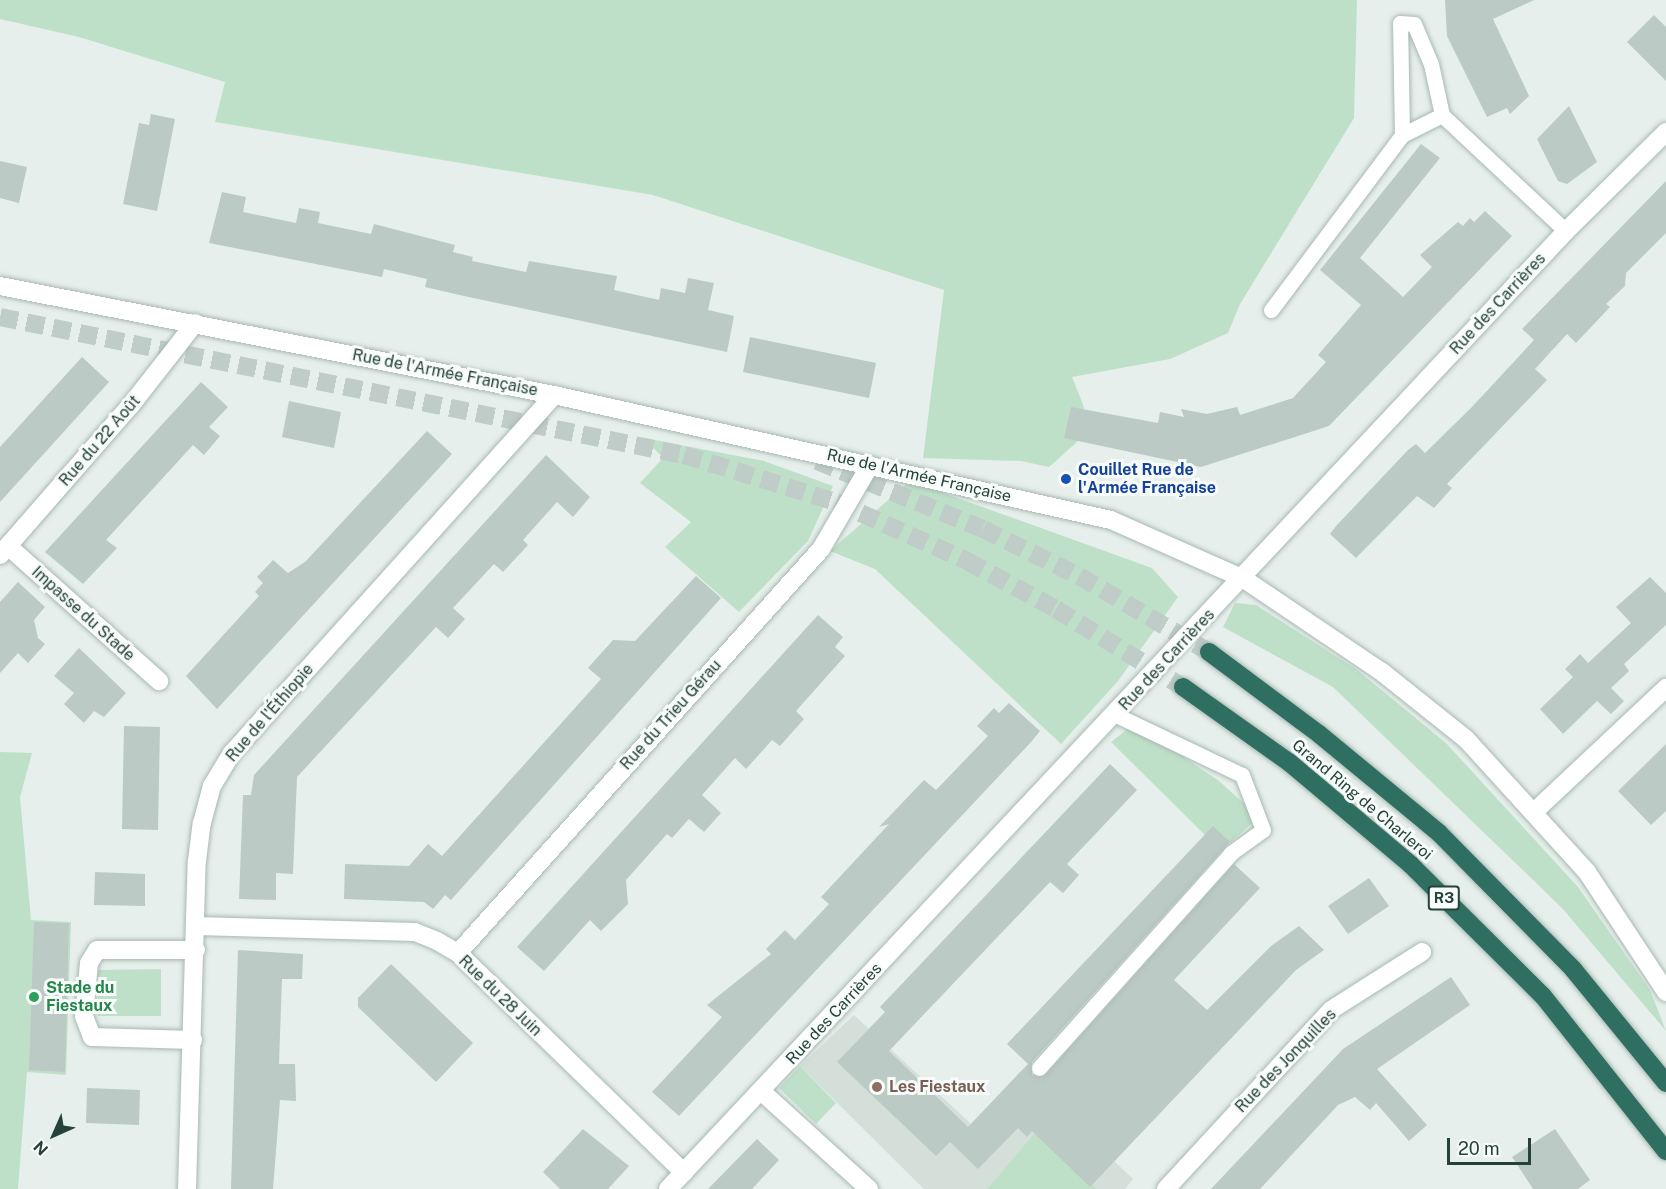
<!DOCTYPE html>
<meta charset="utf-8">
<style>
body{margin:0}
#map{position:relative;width:1666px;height:1189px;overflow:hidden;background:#e6efeb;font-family:"Public Sans",sans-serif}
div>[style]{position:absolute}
.built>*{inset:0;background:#d4dfda}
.green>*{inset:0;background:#bfe0c8}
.building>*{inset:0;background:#bbcac4}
.highway-tunnel>*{height:18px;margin-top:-9px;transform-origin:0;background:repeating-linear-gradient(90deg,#bfccc8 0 18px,transparent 0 27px)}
.roads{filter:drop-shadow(0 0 2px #a8b8b2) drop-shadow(0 0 2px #a8b8b2)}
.lane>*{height:15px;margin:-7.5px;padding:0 7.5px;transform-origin:7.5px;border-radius:7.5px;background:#fff}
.street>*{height:18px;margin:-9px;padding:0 9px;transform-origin:9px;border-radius:9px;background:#fff}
.highway>*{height:18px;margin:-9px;padding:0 9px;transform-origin:9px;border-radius:9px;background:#2f6f62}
.dots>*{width:16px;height:16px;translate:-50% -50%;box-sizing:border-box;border:3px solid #f7fbf9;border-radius:50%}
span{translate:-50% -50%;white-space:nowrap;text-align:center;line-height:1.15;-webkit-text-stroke:6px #f7fbf9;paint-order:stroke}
.shield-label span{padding:2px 4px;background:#f7fbf9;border:2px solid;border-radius:4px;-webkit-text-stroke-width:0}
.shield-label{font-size:15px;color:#24423a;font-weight:700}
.street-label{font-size:16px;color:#24423a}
.transit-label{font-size:16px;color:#164399;font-weight:700}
.left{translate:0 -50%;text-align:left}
.leisure-label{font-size:16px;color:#27864d;font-weight:700}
.education-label{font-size:16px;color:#785e54;font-weight:700}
.north{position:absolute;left:24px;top:1105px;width:60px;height:60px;-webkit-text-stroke:4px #f7fbf9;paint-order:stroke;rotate:225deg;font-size:16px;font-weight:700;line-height:24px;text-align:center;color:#24423a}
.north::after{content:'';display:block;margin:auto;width:21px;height:27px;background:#24423a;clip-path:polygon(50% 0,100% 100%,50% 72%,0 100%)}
.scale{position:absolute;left:1447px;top:1138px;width:84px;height:27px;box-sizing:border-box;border:3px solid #24423a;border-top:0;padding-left:8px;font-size:18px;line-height:21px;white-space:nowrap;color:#24423a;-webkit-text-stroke:4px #f7fbf9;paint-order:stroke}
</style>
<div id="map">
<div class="built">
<i style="clip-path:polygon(854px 1015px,971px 1124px,1020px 1072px,1133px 1179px,1125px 1189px,1097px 1189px,1036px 1131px,987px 1189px,924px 1189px,800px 1066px)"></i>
</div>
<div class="green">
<i style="clip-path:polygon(0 0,1357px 0,1354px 118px,1240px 304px,1228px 333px,1170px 359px,1072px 377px,1084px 407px,1077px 442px,1049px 467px,1021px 461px,923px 458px,944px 290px,653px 195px,215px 122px,225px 82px,79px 37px,0 19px)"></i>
<i style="clip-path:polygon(644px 438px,764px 461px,833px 486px,808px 541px,739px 612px,665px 547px,691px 522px,640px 483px,663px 458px)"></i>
<i style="clip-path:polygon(910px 481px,1152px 568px,1178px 597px,1118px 681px,1061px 744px,875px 569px,830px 551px)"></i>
<i style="clip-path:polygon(1235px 603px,1256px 605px,1356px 669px,1446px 743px,1578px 887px,1650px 990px,1666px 1031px,1562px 908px,1333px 687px,1223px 627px)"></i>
<i style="clip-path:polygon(1129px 728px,1173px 750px,1219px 781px,1259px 817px,1230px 843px,1213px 827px,1205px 835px,1111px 742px)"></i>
<i style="clip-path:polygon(0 752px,32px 753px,20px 797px,31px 920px,71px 922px,66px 1075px,27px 1072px,18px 1189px,0 1189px)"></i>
<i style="clip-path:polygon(161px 969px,161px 1016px,98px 1016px,98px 970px)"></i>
<i style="clip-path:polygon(800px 1066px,836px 1103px,816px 1124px,779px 1088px)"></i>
<i style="clip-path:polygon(1036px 1131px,1097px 1189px,987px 1189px)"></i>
</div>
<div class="building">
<i style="clip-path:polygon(1445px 0,1534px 0,1493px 19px,1529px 96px,1510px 114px,1507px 108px,1487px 117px,1447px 36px)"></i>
<i style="clip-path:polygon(1654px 15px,1666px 27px,1666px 81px,1627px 42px)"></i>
<i style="clip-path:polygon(1569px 106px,1597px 162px,1567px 184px,1558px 181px,1537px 139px)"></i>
<i style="clip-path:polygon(151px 114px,175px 119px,157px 211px,123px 204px,139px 123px,149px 125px)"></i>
<i style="clip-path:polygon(1421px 144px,1440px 158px,1360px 258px,1403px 297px,1432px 267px,1420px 255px,1458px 222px,1463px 226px,1470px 218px,1474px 222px,1485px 211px,1512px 236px,1329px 426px,1201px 467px,1064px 438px,1071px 407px,1158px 423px,1160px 412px,1184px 417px,1181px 409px,1207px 414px,1237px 407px,1240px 415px,1293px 398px,1326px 362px,1318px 355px,1361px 305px,1320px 270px)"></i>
<i style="clip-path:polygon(0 161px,27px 167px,19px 203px,0 198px)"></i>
<i style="clip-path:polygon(1666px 181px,1666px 233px,1626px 273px,1625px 286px,1606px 304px,1610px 307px,1576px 343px,1567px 334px,1535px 369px,1547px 380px,1447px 484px,1452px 488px,1434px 508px,1417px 496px,1356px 558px,1330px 534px,1337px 525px,1408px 450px,1416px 444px,1425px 453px,1471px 408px,1534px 340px,1522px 329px)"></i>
<i style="clip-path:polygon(222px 192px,246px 197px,243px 212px,296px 223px,299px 208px,320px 212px,318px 223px,371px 234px,374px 224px,455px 245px,453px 252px,473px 257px,472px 261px,526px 272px,529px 261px,617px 276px,614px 290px,659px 300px,661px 288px,685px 293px,688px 278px,714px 283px,708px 310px,734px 316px,727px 352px,464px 296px,425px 287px,427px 279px,384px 269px,382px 277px,209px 243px)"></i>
<i style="clip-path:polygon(750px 337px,876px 363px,869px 398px,743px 372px)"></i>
<i style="clip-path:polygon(82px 357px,109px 382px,0 502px,0 447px)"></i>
<i style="clip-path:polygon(201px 382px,228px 407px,209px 427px,220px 436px,204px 455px,193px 445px,106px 540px,117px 548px,83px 584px,45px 552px)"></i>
<i style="clip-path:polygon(289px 401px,341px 412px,334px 448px,282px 437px)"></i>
<i style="clip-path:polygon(427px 431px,452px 454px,217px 709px,186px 676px,259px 596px,255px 592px,263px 583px,257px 577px,273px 560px,288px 573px,305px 562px)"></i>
<i style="clip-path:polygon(546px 455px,590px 497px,573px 517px,557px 502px,523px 540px,528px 545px,503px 572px,494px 564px,453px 608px,465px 619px,448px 638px,436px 627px,297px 777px,293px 874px,276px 873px,276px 900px,239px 899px,243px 795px,251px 795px,254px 775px)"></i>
<i style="clip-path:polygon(696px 576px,721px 598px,451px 900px,445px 895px,433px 909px,424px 902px,344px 899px,345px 864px,409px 866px,428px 844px,442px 856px,601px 679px,588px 668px,613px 640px,635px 641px)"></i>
<i style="clip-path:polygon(1650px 577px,1666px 593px,1666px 625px,1624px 664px,1629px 671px,1611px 688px,1624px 701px,1611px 714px,1597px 701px,1563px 734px,1540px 709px,1573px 677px,1565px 669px,1580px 654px,1588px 663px,1631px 623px,1616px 607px)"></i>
<i style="clip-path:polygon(18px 582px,45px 607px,34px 620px,38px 638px,45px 644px,28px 663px,18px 653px,0 673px,0 602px)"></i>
<i style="clip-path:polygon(818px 615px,843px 637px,835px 647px,845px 656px,796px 711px,804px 719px,780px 746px,772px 740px,746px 769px,735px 758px,702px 795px,721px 813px,704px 832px,689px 819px,672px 838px,667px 834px,626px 880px,628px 904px,601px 931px,590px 920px,544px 971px,517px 947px)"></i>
<i style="clip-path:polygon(79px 648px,126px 693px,104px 717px,94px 711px,84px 723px,64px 704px,74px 693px,54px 676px)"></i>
<i style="clip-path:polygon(1009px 703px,1040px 731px,1032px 741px,679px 1116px,652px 1092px,722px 1017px,707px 1005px,771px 954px,766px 949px,785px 930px,795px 940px,829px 904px,821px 897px,889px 824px,879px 827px,924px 780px,936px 790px,988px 736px,977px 726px,994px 708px,999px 713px)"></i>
<i style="clip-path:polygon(124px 726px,160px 727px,158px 830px,122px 829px)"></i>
<i style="clip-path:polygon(1666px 744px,1666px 811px,1651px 825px,1618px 791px)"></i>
<i style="clip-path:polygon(1110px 764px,1137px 790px,1067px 864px,1079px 875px,1063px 893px,1050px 882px,889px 1051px,968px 1127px,1028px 1064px,1007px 1044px,1213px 826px,1230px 842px,1032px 1062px,1032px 1075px,1046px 1074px,1234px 864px,1260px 888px,1174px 980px,1207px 1010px,1271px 946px,1299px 926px,1324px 950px,1296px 970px,1090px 1187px,1032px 1131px,1027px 1137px,1018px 1128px,978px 1169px,950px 1142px,936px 1156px,837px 1062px,885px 1012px,880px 1007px)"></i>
<i style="clip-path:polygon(95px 872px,145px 874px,145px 906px,94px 905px)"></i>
<i style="clip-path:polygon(1369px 878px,1389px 906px,1348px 934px,1328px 906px)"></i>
<i style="clip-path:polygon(34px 922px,69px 923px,65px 1072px,29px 1070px)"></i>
<i style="clip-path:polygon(238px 950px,303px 954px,302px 979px,282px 979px,279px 1064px,295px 1064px,296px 1101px,280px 1100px,273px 1189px,231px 1189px)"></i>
<i style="clip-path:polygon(391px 964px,473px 1043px,436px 1082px,358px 1007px,358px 998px)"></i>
<i style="clip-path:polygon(1451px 977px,1470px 1005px,1377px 1069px,1427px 1125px,1409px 1141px,1376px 1103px,1370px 1110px,1355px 1097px,1338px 1105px,1260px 1189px,1211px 1189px,1343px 1049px)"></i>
<i style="clip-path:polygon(87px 1088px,140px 1090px,139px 1125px,86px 1123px)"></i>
<i style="clip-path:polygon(583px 1129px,629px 1166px,608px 1189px,560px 1189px,543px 1172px)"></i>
<i style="clip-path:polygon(1555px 1129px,1590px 1180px,1578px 1189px,1533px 1189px,1512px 1157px)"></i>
<i style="clip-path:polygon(757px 1139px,779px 1160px,752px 1189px,708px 1189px)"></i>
</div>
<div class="highway-tunnel">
<i style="left:0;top:317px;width:698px;rotate:11.41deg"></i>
<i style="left:684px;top:455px;width:159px;rotate:17.2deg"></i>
<i style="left:836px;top:502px;width:144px;rotate:24.2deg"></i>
<i style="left:967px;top:561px;width:101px;rotate:28.3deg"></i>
<i style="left:1056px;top:609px;width:149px;rotate:31.6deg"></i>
<i style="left:817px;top:461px;width:179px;rotate:22.3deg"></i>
<i style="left:983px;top:529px;width:107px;rotate:26.1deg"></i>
<i style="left:1079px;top:576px;width:151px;rotate:30.3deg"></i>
</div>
<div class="roads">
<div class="lane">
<i style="left:1402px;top:135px;width:112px;rotate:-91deg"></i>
<i style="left:1400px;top:23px;width:14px;rotate:4deg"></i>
<i style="left:1414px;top:24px;width:43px;rotate:67deg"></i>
<i style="left:1431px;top:64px;width:52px;rotate:77.8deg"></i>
<i style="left:1271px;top:310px;width:219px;rotate:-53.2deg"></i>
<i style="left:1402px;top:135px;width:45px;rotate:-26.6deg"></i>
<i style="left:1442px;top:115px;width:170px;rotate:43.1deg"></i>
<i style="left:1039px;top:1068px;width:288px;rotate:-48.2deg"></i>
<i style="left:1231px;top:853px;width:39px;rotate:-36deg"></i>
<i style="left:1263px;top:830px;width:59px;rotate:-110.9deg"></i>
<i style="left:1242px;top:775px;width:140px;rotate:-154.5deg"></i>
</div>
<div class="street">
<i style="left:0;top:286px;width:565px;rotate:11.13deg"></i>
<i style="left:554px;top:395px;width:571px;rotate:12.65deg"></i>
<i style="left:1111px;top:520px;width:145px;rotate:23.9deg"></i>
<i style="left:1244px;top:579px;width:166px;rotate:34deg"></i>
<i style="left:1382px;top:672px;width:107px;rotate:38.6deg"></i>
<i style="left:1466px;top:739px;width:180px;rotate:47.7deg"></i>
<i style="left:1587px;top:872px;width:144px;rotate:56.6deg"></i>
<i style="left:8px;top:546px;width:203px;rotate:41.8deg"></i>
<i style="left:0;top:555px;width:199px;rotate:-48.9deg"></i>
<i style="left:131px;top:405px;width:104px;rotate:-52deg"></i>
<i style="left:1535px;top:811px;width:180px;rotate:-43.2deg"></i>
<i style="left:196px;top:926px;width:219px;rotate:1.6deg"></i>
<i style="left:415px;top:932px;width:24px;rotate:22deg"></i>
<i style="left:437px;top:941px;width:24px;rotate:30deg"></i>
<i style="left:458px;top:953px;width:315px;rotate:44.2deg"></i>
<i style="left:458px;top:953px;width:543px;rotate:-48.06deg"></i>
<i style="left:821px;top:549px;width:97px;rotate:-59.7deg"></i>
<i style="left:193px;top:1040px;width:101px;rotate:-178.3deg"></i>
<i style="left:92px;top:1037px;width:22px;rotate:-111deg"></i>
<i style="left:84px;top:1016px;width:53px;rotate:-84.6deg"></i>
<i style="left:89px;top:963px;width:15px;rotate:-58deg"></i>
<i style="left:97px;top:950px;width:99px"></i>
<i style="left:761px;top:1091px;width:146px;rotate:42.2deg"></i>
<i style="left:187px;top:1189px;width:328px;rotate:-88.3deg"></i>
<i style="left:197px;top:861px;width:38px;rotate:-83deg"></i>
<i style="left:202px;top:823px;width:38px;rotate:-75deg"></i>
<i style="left:212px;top:786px;width:39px;rotate:-59deg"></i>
<i style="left:232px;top:753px;width:482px;rotate:-48deg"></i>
<i style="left:668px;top:1189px;width:1313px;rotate:-46.85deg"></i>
<i style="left:1566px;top:231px;width:141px;rotate:-44.7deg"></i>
<i style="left:1166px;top:1189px;width:243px;rotate:-47.3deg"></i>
<i style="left:1331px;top:1010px;width:108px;rotate:-32.5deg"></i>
</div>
<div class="highway">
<i style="left:1209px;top:652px;width:137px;rotate:36.7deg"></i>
<i style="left:1319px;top:734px;width:156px;rotate:39.5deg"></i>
<i style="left:1439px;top:833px;width:191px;rotate:45.4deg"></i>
<i style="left:1573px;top:969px;width:147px;rotate:50.8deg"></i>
<i style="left:1183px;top:687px;width:131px;rotate:35.4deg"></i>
<i style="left:1290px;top:763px;width:157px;rotate:40.1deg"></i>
<i style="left:1410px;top:864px;width:187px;rotate:44.8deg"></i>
<i style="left:1543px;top:996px;width:198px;rotate:51.6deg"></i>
</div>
</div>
<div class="dots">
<i style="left:1066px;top:479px;background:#1a4fb4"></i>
<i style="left:34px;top:997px;background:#2e9e5b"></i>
<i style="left:877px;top:1087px;background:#8d6e63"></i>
</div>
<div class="shield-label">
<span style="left:1444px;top:898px">R3</span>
</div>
<div class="street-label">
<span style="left:1498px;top:304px;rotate:-47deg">Rue des Carrières</span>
<span style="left:445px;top:373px;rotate:11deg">Rue de l'Armée Française</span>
<span style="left:100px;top:441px;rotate:-49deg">Rue du 22 Août</span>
<span style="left:919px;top:476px;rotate:13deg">Rue de l'Armée Française</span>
<span style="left:83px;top:614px;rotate:42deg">Impasse du Stade</span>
<span style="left:1167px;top:660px;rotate:-47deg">Rue des Carrières</span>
<span style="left:270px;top:713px;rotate:-49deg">Rue de l'Éthiopie</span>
<span style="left:671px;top:715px;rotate:-48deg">Rue du Trieu Gérau</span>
<span style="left:1362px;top:800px;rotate:40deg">Grand Ring de Charleroi</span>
<span style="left:500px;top:996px;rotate:44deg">Rue du 28 Juin</span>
<span style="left:834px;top:1014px;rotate:-47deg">Rue des Carrières</span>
<span style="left:1286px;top:1061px;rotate:-46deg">Rue des Jonquilles</span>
</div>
<div class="transit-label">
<span class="left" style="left:1078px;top:479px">Couillet Rue de<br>l'Armée Française</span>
</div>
<div class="leisure-label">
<span class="left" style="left:46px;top:997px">Stade du<br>Fiestaux</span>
</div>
<div class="education-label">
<span class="left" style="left:889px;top:1087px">Les Fiestaux</span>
</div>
<div class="north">N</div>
<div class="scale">20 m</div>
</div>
